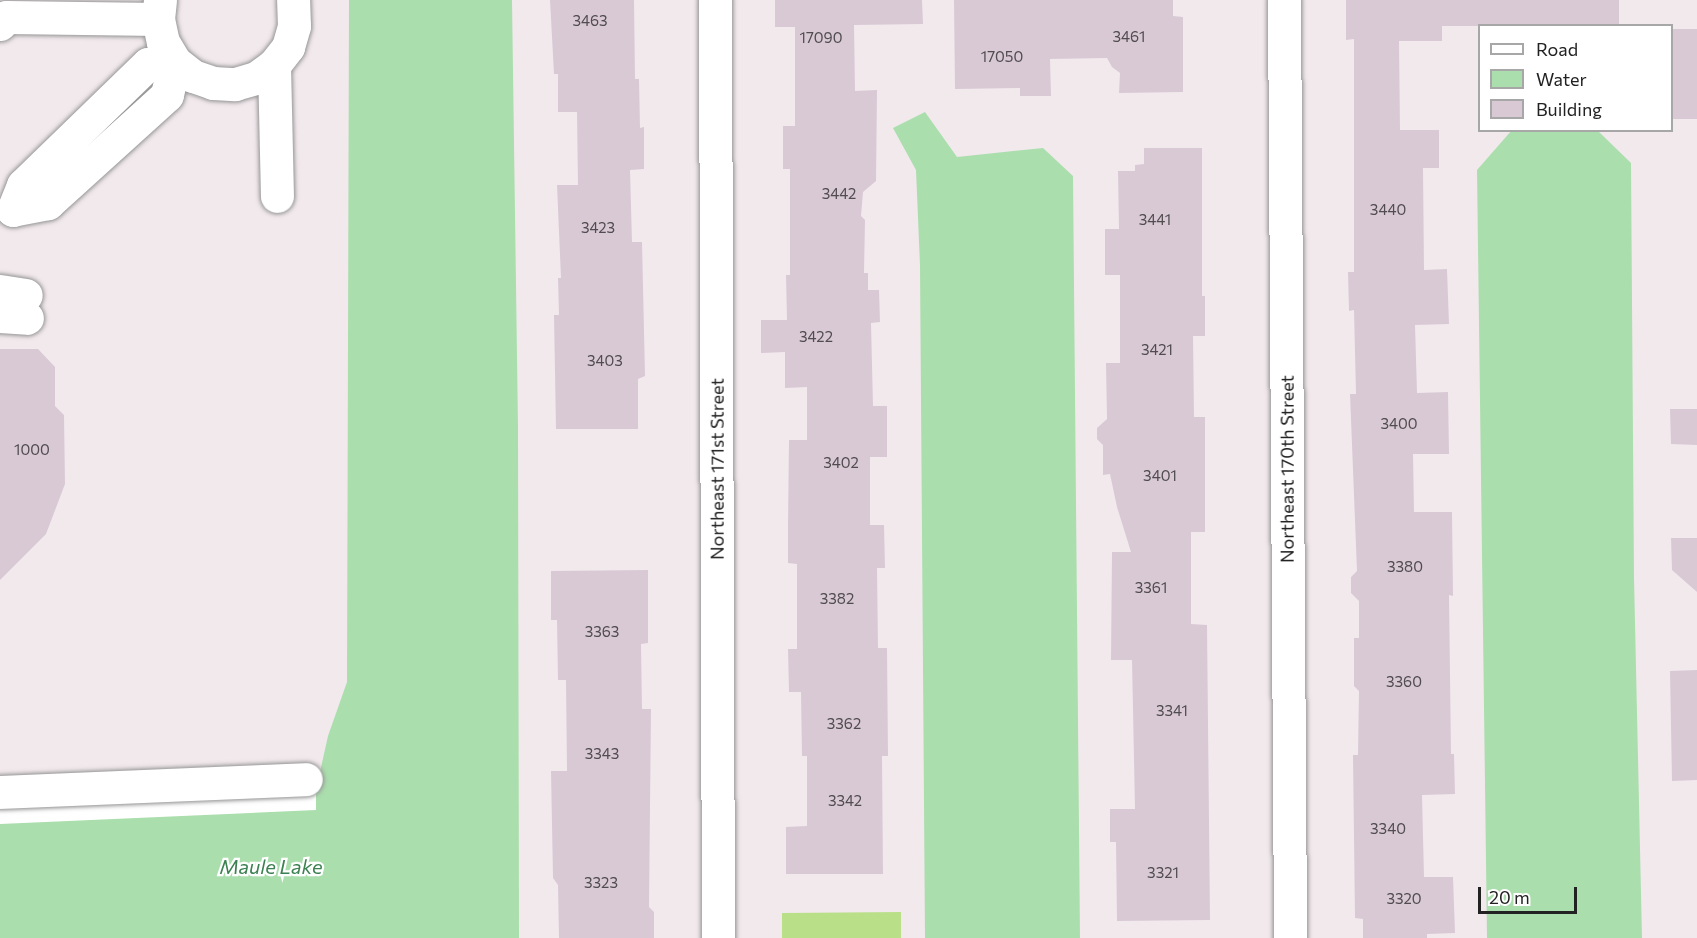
<!DOCTYPE html>
<style>
body{margin:0}
#map{position:relative;width:1697px;height:938px;overflow:hidden;background:#f2e9ed;font-family:Commissioner,sans-serif}
div>[style]{position:absolute}
.pitch>*{inset:0;background:#badf89}
.water>*{inset:0;background:#aadead}
.pier>*{inset:0;background:#fff}
.building>*{inset:0;background:#d9c9d5}
.roads{filter:drop-shadow(0 0 2px #969696) drop-shadow(0 0 2px #969696)}
.minor>*{height:33px;margin:-16.5px;padding:0 16.5px;transform-origin:16.5px;border-radius:16.5px;background:#fff}
span{translate:-50% -50%;white-space:nowrap;text-align:center;line-height:1.15;-webkit-text-stroke:4.5px #fff;paint-order:stroke}
.number-label{font-size:15px;color:#504c4f}
.number-label span{-webkit-text-stroke-width:0}
.street-label{font-size:18px;color:#222}
.water-label{font-size:20px;color:#3c8151;font-style:italic}
.legend{position:absolute;left:1478px;top:24px;width:195px;height:108px;box-sizing:border-box;background:#fff;border:2px solid #a7a7a7;margin:0;padding:8px 10px;list-style:none;font-size:18px;color:#222}
.legend li{display:flex;align-items:center;gap:12px;height:30px}
.legend b{width:30px;border:2px solid #a7a7a7}
.scale{position:absolute;left:1478px;top:887px;width:99px;height:27px;box-sizing:border-box;border:3px solid #222;border-top:0;padding-left:8px;font-size:18px;line-height:21px;white-space:nowrap;color:#222;-webkit-text-stroke:4px #fff;paint-order:stroke}
</style>
<div id="map">
<div class="pitch">
<i style="clip-path:polygon(901px 912px,901px 938px,782px 938px,782px 913px)"></i>
</div>
<div class="water">
<i style="clip-path:polygon(349px 0,512px 0,518px 428px,519px 938px,0 938px,0 809px,316px 790px,328px 736px,347px 682px)"></i>
<i style="clip-path:polygon(925px 112px,957px 157px,1043px 148px,1073px 176px,1080px 938px,925px 938px,920px 265px,916px 170px,893px 128px)"></i>
<i style="clip-path:polygon(1512px 130px,1598px 131px,1631px 163px,1634px 578px,1642px 938px,1487px 938px,1477px 170px)"></i>
</div>
<div class="pier">
<i style="clip-path:polygon(316px 790px,316px 810px,0 824px,0 807px)"></i>
</div>
<div class="building">
<i style="clip-path:polygon(550px 0,634px 0,635px 79px,639px 79px,640px 128px,644px 127px,644px 169px,630px 170px,632px 242px,642px 242px,645px 376px,638px 379px,638px 429px,556px 429px,554px 315px,559px 315px,558px 278px,561px 278px,557px 185px,578px 185px,577px 112px,558px 112px,558px 74px,554px 74px)"></i>
<i style="clip-path:polygon(775px 0,922px 0,923px 24px,854px 25px,855px 91px,877px 90px,876px 181px,863px 192px,861px 216px,865px 220px,864px 273px,868px 273px,868px 290px,879px 290px,880px 322px,871px 323px,873px 406px,887px 406px,887px 457px,870px 457px,870px 525px,884px 525px,885px 568px,877px 568px,878px 648px,887px 648px,888px 756px,882px 756px,883px 874px,786px 874px,786px 827px,807px 826px,807px 756px,802px 756px,801px 692px,789px 692px,788px 649px,797px 649px,797px 564px,788px 563px,788px 526px,789px 440px,807px 440px,807px 387px,785px 388px,785px 352px,761px 353px,761px 320px,787px 320px,786px 275px,790px 275px,790px 169px,783px 169px,783px 126px,795px 126px,795px 27px,775px 27px)"></i>
<i style="clip-path:polygon(954px 0,1173px 0,1173px 16px,1183px 17px,1183px 92px,1119px 93px,1120px 73px,1112px 67px,1107px 58px,1050px 59px,1051px 96px,1020px 96px,1020px 88px,955px 89px)"></i>
<i style="clip-path:polygon(1346px 0,1619px 0,1619px 26px,1442px 26px,1442px 41px,1399px 41px,1400px 130px,1439px 130px,1439px 168px,1423px 168px,1424px 270px,1447px 269px,1449px 324px,1415px 325px,1417px 393px,1448px 392px,1449px 454px,1413px 454px,1414px 512px,1452px 512px,1453px 596px,1449px 595px,1451px 754px,1454px 754px,1455px 794px,1422px 795px,1424px 877px,1453px 877px,1455px 933px,1427px 934px,1427px 938px,1363px 938px,1363px 919px,1355px 918px,1353px 755px,1358px 755px,1359px 691px,1354px 686px,1354px 638px,1359px 638px,1359px 601px,1351px 593px,1351px 577px,1357px 571px,1350px 394px,1356px 394px,1354px 310px,1349px 311px,1348px 272px,1354px 272px,1354px 39px,1346px 40px)"></i>
<i style="clip-path:polygon(1671px 29px,1697px 29px,1697px 119px,1671px 119px)"></i>
<i style="clip-path:polygon(1144px 148px,1202px 148px,1202px 296px,1205px 296px,1205px 336px,1193px 336px,1194px 417px,1205px 417px,1205px 532px,1191px 532px,1191px 624px,1207px 625px,1210px 920px,1117px 921px,1116px 842px,1110px 842px,1110px 809px,1135px 809px,1132px 660px,1111px 660px,1112px 552px,1131px 552px,1117px 507px,1110px 474px,1103px 475px,1103px 445px,1097px 439px,1097px 428px,1107px 419px,1106px 363px,1120px 363px,1120px 275px,1105px 275px,1105px 229px,1119px 229px,1118px 171px,1135px 171px,1135px 165px,1144px 164px)"></i>
<i style="clip-path:polygon(0 349px,38px 349px,55px 367px,55px 406px,64px 415px,65px 484px,46px 534px,0 580px)"></i>
<i style="clip-path:polygon(1670px 409px,1697px 409px,1697px 445px,1671px 444px)"></i>
<i style="clip-path:polygon(1671px 538px,1697px 538px,1697px 592px,1672px 570px)"></i>
<i style="clip-path:polygon(648px 570px,648px 643px,641px 644px,642px 709px,651px 709px,649px 907px,654px 912px,654px 938px,559px 938px,558px 885px,553px 878px,551px 771px,567px 771px,566px 680px,558px 680px,557px 620px,551px 620px,551px 571px)"></i>
<i style="clip-path:polygon(1697px 670px,1697px 780px,1672px 781px,1670px 671px)"></i>
</div>
<div class="roads">
<div class="minor">
<i style="left:160px;top:0;width:19px;rotate:96deg"></i>
<i style="left:158px;top:19px;width:24px;rotate:78deg"></i>
<i style="left:163px;top:42px;width:23px;rotate:59deg"></i>
<i style="left:175px;top:62px;width:23px;rotate:38deg"></i>
<i style="left:193px;top:76px;width:21px;rotate:19deg"></i>
<i style="left:213px;top:83px;width:22px;rotate:3deg"></i>
<i style="left:235px;top:84px;width:22px;rotate:-16deg"></i>
<i style="left:256px;top:78px;width:22px;rotate:-36deg"></i>
<i style="left:274px;top:65px;width:23px;rotate:-52deg"></i>
<i style="left:288px;top:47px;width:22px;rotate:-74deg"></i>
<i style="left:294px;top:26px;width:26px;rotate:-92deg"></i>
<i style="left:715px;top:0;width:938px;rotate:89.82deg"></i>
<i style="left:1284px;top:0;width:938px;rotate:89.63deg"></i>
<i style="left:0;top:24px;width:9px;rotate:-49deg"></i>
<i style="left:6px;top:17px;width:152px;rotate:0.8deg"></i>
<i style="left:175px;top:62px;width:34px;rotate:104deg"></i>
<i style="left:167px;top:95px;width:161px;rotate:137.8deg"></i>
<i style="left:48px;top:203px;width:36px;rotate:169deg"></i>
<i style="left:13px;top:210px;width:27px;rotate:-68deg"></i>
<i style="left:23px;top:185px;width:174px;rotate:-44.1deg"></i>
<i style="left:148px;top:64px;width:27px;rotate:-4deg"></i>
<i style="left:274px;top:65px;width:131px;rotate:88.7deg"></i>
<i style="left:0;top:291px;width:26px;rotate:9deg"></i>
<i style="left:0;top:316px;width:27px;rotate:4deg"></i>
<i style="left:0;top:792px;width:306px;rotate:-2.4deg"></i>
</div>
</div>
<div class="number-label">
<span style="left:590px;top:21px">3463</span>
<span style="left:1129px;top:37px">3461</span>
<span style="left:821px;top:38px">17090</span>
<span style="left:1002px;top:57px">17050</span>
<span style="left:839px;top:194px">3442</span>
<span style="left:1388px;top:210px">3440</span>
<span style="left:1155px;top:220px">3441</span>
<span style="left:598px;top:228px">3423</span>
<span style="left:816px;top:337px">3422</span>
<span style="left:1157px;top:350px">3421</span>
<span style="left:605px;top:361px">3403</span>
<span style="left:1399px;top:424px">3400</span>
<span style="left:32px;top:450px">1000</span>
<span style="left:841px;top:463px">3402</span>
<span style="left:1160px;top:476px">3401</span>
<span style="left:1405px;top:567px">3380</span>
<span style="left:1151px;top:588px">3361</span>
<span style="left:837px;top:599px">3382</span>
<span style="left:602px;top:632px">3363</span>
<span style="left:1404px;top:682px">3360</span>
<span style="left:1172px;top:711px">3341</span>
<span style="left:844px;top:724px">3362</span>
<span style="left:602px;top:754px">3343</span>
<span style="left:845px;top:801px">3342</span>
<span style="left:1388px;top:829px">3340</span>
<span style="left:1163px;top:873px">3321</span>
<span style="left:601px;top:883px">3323</span>
<span style="left:1404px;top:899px">3320</span>
</div>
<div class="street-label">
<span style="left:717px;top:469px;rotate:-90deg">Northeast 171st Street</span>
<span style="left:1287px;top:469px;rotate:-90deg">Northeast 170th Street</span>
</div>
<div class="water-label">
<span style="left:271px;top:866px">Maule Lake</span>
</div>
<ul class="legend">
<li><b style="height:8px;background:#fff"></b>Road</li>
<li><b style="height:16px;background:#aadead"></b>Water</li>
<li><b style="height:16px;background:#d9c9d5"></b>Building</li>
</ul>
<div class="scale">20 m</div>
</div>
